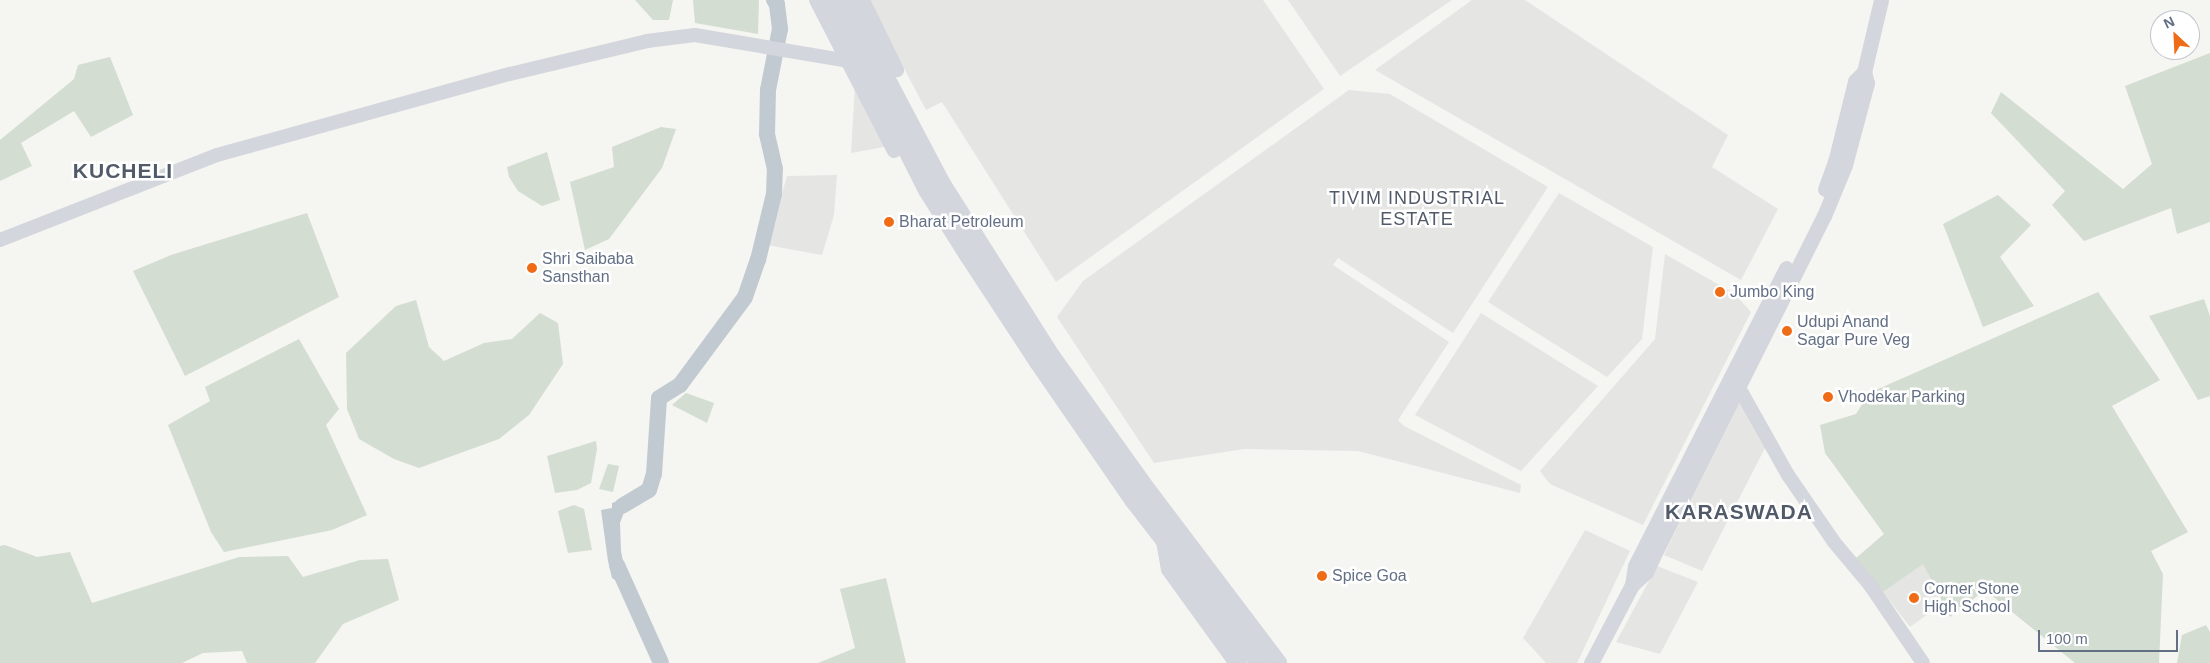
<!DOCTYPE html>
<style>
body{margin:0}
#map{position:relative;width:2210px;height:663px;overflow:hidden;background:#f5f5f1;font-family:Arial,sans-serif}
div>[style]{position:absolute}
.built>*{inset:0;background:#e5e6e4}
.green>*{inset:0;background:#d4ddd2}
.water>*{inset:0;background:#c2cad1}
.river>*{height:16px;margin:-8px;padding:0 8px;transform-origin:8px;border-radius:8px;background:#c2cad1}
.secondary>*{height:14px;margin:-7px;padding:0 7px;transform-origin:7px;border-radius:7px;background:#d3d6dc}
.primary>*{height:15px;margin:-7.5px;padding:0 7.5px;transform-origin:7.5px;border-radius:7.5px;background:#d3d6dc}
.highway>*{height:18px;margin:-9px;padding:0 9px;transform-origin:9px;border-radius:9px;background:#d3d6dc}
.dots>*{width:14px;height:14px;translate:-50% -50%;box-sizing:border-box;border:2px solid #fff;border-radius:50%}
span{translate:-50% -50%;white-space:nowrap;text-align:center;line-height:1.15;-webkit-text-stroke:5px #fff;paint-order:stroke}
.poi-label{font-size:16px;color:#626f84}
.left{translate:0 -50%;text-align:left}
.neighbourhood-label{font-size:18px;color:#505a69;letter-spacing:1px}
.district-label{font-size:21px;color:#505a69;font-weight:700;letter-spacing:1px}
.north{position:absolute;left:2150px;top:10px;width:50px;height:50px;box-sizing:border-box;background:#fff;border:1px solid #c0c5ce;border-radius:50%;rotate:335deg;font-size:14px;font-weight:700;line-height:20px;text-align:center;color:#626f84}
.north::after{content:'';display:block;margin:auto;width:18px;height:22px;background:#f06b16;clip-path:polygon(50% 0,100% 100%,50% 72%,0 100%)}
.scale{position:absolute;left:2038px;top:630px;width:140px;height:22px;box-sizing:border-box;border:2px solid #626f84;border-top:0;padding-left:6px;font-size:15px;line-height:18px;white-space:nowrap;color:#626f84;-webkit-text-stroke:4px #fff;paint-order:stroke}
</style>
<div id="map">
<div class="built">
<i style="clip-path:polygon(871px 0,1263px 0,1324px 89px,1056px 282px,942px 102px,926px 110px,888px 38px)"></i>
<i style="clip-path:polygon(1288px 0,1452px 0,1340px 76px)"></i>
<i style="clip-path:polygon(1472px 0,1525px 0,1728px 135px,1712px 167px,1778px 209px,1741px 280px,1375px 70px)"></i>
<i style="clip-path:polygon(855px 85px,889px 146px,851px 153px)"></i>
<i style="clip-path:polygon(1349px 90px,1390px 94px,1548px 187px,1453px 333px,1338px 258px,1333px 265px,1449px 342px,1398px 420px,1404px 426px,1521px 485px,1520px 493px,1358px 451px,1244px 449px,1154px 463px,1057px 317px,1083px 281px)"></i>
<i style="clip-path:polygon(837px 175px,834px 215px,822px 255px,767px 245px,787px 176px)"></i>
<i style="clip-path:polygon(1559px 193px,1653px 247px,1642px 339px,1607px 377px,1488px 302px)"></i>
<i style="clip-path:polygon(1665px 254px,1735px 294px,1751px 312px,1643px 525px,1550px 484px,1540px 471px,1655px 339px)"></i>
<i style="clip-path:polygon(1481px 313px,1598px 386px,1521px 471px,1415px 415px)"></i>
<i style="clip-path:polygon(1740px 397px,1766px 446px,1702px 571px,1664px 555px)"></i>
<i style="clip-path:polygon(1585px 530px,1630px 551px,1577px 663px,1546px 663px,1523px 638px)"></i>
<i style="clip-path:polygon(1923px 563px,1942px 604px,1910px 627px,1883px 592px)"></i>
<i style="clip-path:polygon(1657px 566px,1698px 582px,1660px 654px,1616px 642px)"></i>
</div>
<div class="green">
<i style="clip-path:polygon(635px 0,673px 0,669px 20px,653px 20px)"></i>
<i style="clip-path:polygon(693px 0,759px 0,758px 34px,695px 23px)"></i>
<i style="clip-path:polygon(2210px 53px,2210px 222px,2177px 234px,2171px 208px,2084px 241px,2052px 205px,2065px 191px,1991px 113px,2001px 92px,2123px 189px,2152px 164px,2125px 86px)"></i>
<i style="clip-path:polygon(110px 57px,133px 115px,91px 137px,74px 111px,21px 143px,32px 166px,0 181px,0 140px,74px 79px,78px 65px)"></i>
<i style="clip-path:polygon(661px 127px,676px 129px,662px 168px,609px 239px,585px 250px,570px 182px,614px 167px,612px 147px)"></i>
<i style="clip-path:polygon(547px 152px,560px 200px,542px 206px,518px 191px,509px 177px,507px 167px)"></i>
<i style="clip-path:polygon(1998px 195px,2031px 225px,2000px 257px,2034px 306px,1983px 327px,1943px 224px)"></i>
<i style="clip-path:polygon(307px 213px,339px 297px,185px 376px,133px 271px,171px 255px)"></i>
<i style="clip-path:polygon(2098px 292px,2160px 380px,2112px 406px,2188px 532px,2151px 551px,2163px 574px,2159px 663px,2075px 663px,1985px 590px,1950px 617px,1923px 564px,1883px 592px,1856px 558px,1884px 534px,1825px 453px,1820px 425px,1856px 414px,1869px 393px)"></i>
<i style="clip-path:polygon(2204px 299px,2210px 316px,2210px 396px,2198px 400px,2149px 316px)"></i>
<i style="clip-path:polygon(416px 300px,429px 347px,444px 361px,484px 343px,512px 339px,540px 313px,558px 323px,563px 364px,529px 415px,499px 439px,419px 468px,394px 459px,359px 439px,347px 409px,346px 353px,396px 306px)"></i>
<i style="clip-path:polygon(299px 339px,339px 409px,326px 425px,367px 515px,332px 530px,224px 552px,211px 532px,168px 425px,210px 401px,205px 387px)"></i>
<i style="clip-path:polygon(686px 393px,714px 403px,707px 423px,672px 405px)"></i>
<i style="clip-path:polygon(596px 441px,597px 449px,591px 483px,577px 490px,555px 493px,547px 456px)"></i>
<i style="clip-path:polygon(608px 464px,619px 466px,613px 492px,599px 489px)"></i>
<i style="clip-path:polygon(574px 505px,584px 509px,592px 550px,568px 553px,558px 511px)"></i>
<i style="clip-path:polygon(5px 545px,37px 557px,70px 552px,92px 603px,239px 557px,288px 556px,303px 577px,360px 560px,388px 559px,399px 600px,343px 624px,315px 663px,247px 663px,242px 651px,203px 653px,182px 663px,0 663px,0 546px)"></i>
<i style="clip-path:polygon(886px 578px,906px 663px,818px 663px,855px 648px,840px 589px)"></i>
<i style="clip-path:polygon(2206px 625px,2210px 632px,2210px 663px,2177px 663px,2182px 635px)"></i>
</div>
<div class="water">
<i style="clip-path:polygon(649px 494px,624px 512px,620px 523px,621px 551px,627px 582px,624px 586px,612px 578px,608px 561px,601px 510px,612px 508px,612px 503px,628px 497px)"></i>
</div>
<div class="river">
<i style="left:622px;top:506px;width:31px;rotate:-31deg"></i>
<i style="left:649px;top:490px;width:17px;rotate:-73deg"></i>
<i style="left:654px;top:474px;width:76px;rotate:-86.2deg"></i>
<i style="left:659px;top:398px;width:25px;rotate:-32deg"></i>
<i style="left:680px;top:385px;width:109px;rotate:-53.5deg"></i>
<i style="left:745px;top:297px;width:39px;rotate:-71deg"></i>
<i style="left:758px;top:260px;width:68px;rotate:-76.4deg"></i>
<i style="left:774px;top:194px;width:25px;rotate:-88deg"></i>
<i style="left:775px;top:169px;width:36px;rotate:-103deg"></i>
<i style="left:767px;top:134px;width:44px;rotate:-88.7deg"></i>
<i style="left:768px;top:90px;width:62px;rotate:-78.9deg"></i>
<i style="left:780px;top:29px;width:25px;rotate:-97deg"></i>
<i style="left:777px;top:4px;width:5px;rotate:-127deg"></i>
<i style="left:617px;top:565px;width:107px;rotate:65.8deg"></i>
</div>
<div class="secondary">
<i style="left:816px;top:0;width:170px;rotate:62.7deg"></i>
<i style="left:863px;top:0;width:78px;rotate:64.1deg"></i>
<i style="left:0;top:240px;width:233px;rotate:-21.4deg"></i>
<i style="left:217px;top:155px;width:304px;rotate:-15.5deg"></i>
<i style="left:510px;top:74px;width:141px;rotate:-13.5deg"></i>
<i style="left:647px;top:41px;width:48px;rotate:-7.1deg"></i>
<i style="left:695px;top:35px;width:155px;rotate:9.6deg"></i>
<i style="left:1732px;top:381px;width:8px;rotate:40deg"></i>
<i style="left:1738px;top:386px;width:102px;rotate:60.7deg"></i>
<i style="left:1788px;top:475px;width:81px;rotate:55.5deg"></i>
<i style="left:1834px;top:542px;width:56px;rotate:50.1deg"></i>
<i style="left:1870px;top:585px;width:94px;rotate:55.8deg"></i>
</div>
<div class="primary">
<i style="left:1825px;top:189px;width:29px;rotate:-70deg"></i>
<i style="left:1835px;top:162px;width:83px;rotate:-76.1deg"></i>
<i style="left:1855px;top:81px;width:13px;rotate:-45deg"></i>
<i style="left:1632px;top:585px;width:19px;rotate:-81deg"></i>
<i style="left:1635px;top:566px;width:334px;rotate:-63.1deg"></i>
<i style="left:1591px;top:663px;width:88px;rotate:-62.3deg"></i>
<i style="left:1632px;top:585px;width:19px;rotate:-43deg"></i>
<i style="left:1646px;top:572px;width:14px;rotate:-65deg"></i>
<i style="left:1652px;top:559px;width:384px;rotate:-63.4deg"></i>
<i style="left:1824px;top:216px;width:55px;rotate:-67.6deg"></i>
<i style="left:1845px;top:165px;width:85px;rotate:-75deg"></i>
<i style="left:1867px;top:83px;width:11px;rotate:-105deg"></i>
<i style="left:1864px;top:72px;width:74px;rotate:-76.7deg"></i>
</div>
<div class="highway">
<i style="left:831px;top:0;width:213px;rotate:63.2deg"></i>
<i style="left:927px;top:190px;width:77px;rotate:57.8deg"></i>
<i style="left:968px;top:255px;width:128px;rotate:56.8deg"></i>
<i style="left:1038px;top:362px;width:169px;rotate:55.4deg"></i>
<i style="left:1134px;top:501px;width:205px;rotate:52.3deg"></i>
<i style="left:849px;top:0;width:84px;rotate:64.7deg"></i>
<i style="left:885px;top:76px;width:122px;rotate:62.2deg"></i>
<i style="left:942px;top:184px;width:205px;rotate:57.6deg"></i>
<i style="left:1052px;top:357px;width:165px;rotate:54.4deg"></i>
<i style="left:1148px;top:491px;width:216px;rotate:52.9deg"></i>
<i style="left:1165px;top:541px;width:28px;rotate:80deg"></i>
<i style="left:1170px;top:569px;width:116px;rotate:54.1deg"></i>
</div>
<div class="dots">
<i style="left:889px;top:222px;background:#f06b16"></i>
<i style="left:532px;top:268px;background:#f06b16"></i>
<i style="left:1720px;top:292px;background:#f06b16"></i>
<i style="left:1787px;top:331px;background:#f06b16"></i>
<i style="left:1828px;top:397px;background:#f06b16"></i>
<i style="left:1322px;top:576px;background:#f06b16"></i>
<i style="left:1914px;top:598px;background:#f06b16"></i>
</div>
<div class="poi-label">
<span class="left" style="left:899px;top:222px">Bharat Petroleum</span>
<span class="left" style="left:542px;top:268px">Shri Saibaba<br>Sansthan</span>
<span class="left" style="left:1730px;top:292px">Jumbo King</span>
<span class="left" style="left:1797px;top:331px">Udupi Anand<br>Sagar Pure Veg</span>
<span class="left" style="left:1838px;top:397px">Vhodekar Parking</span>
<span class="left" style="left:1332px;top:576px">Spice Goa</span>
<span class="left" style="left:1924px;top:598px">Corner Stone<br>High School</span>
</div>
<div class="neighbourhood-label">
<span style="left:1417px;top:209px">TIVIM INDUSTRIAL<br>ESTATE</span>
</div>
<div class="district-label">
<span style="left:123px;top:171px">KUCHELI</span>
<span style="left:1739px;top:512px">KARASWADA</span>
</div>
<div class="north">N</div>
<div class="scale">100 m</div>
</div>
